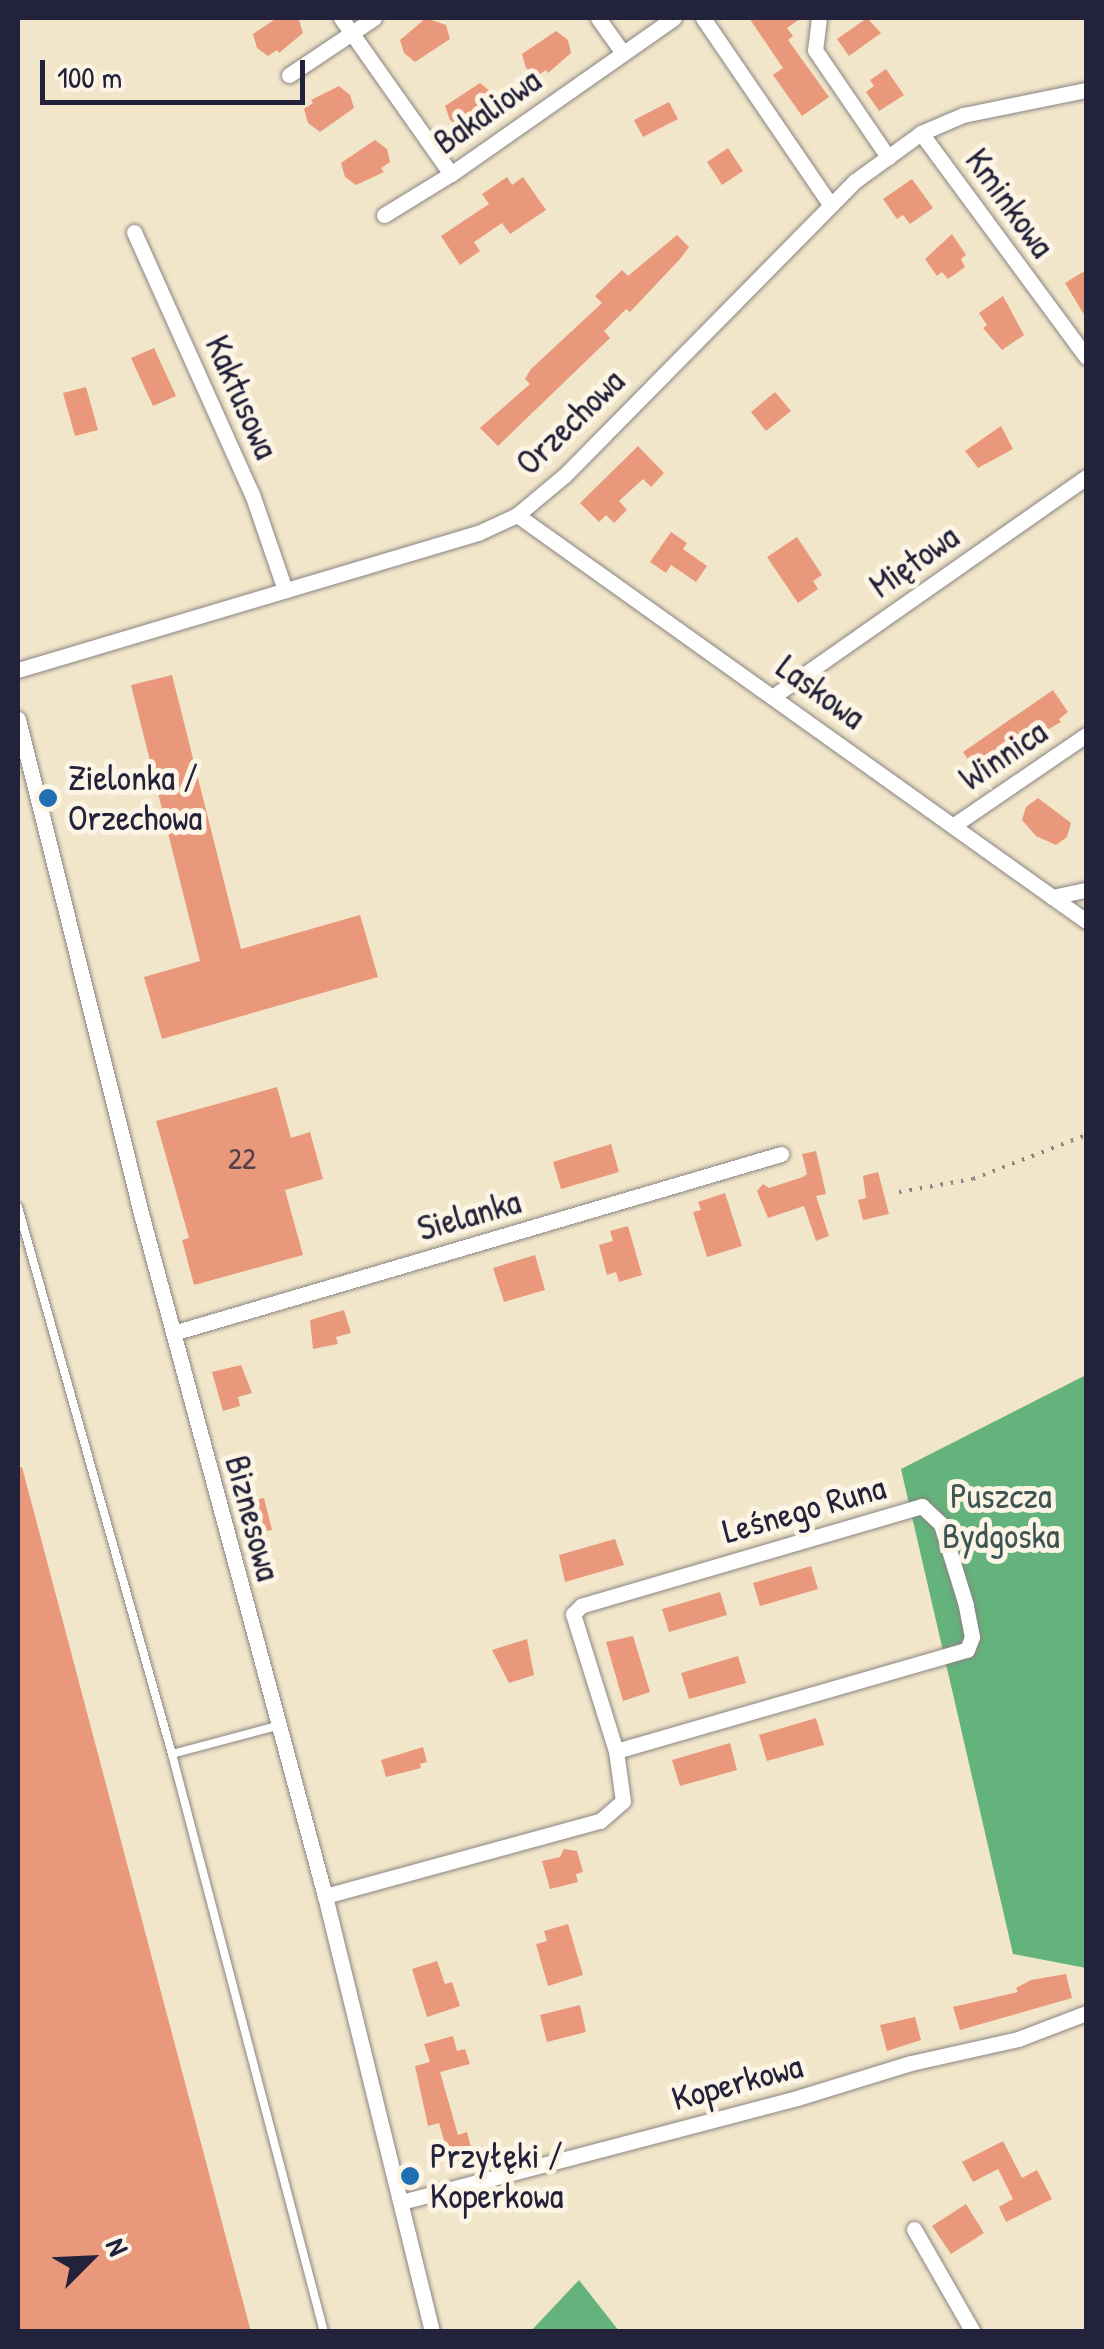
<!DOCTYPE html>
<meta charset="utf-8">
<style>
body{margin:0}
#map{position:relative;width:1104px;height:2349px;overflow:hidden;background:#f2e6ca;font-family:"Patrick Hand",sans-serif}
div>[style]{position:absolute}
.forest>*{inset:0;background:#64b27c}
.building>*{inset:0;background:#ea987c}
.path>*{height:4px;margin-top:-2px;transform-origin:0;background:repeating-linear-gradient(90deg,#8a8482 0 2.5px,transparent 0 10.5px)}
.roads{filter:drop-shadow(0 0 2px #8a8482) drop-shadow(0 0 2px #8a8482)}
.lane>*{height:8px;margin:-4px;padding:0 4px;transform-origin:4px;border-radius:4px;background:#fff}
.street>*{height:15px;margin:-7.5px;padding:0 7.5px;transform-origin:7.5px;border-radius:7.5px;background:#fff}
.dots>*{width:28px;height:28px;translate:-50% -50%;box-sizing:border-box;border:5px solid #fcf5e5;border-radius:50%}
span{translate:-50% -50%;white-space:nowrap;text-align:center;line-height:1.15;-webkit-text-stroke:10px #fcf5e5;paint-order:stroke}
.number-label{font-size:30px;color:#54404b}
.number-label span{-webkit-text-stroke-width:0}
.street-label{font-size:35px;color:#22223b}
.poi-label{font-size:35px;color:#22223b}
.left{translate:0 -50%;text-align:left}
.park-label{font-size:35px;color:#3d5655}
.frame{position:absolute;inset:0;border:20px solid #22223b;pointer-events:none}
.north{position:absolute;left:40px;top:2209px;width:100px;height:100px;-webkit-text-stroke:8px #fcf5e5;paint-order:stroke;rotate:66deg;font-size:28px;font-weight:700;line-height:40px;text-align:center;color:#22223b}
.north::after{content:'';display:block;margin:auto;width:35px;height:45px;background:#22223b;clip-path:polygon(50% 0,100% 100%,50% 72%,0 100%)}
.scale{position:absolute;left:40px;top:60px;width:265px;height:45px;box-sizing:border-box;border:5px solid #22223b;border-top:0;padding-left:12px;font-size:30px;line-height:35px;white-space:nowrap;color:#22223b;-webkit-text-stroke:8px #fcf5e5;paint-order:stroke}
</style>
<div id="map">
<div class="forest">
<i style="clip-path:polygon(1086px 1375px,1086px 1968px,1013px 1954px,901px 1469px)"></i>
<i style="clip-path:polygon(579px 2280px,619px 2331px,531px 2331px)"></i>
</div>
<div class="building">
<i style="clip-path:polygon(277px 18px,299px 20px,303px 33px,279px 53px,277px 50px,268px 56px,257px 48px,253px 34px)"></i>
<i style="clip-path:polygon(426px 18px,446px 25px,450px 39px,415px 62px,404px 53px,400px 40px)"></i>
<i style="clip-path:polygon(749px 18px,801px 18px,787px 28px,793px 36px,788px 40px,829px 97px,802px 116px,773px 75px,783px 68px)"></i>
<i style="clip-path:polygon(867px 18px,881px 33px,849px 56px,837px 39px)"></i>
<i style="clip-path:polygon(556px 31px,568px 40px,571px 53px,548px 73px,546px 70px,537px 76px,526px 68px,522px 54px)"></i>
<i style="clip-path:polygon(886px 69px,904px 95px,879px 111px,866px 92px,874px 86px,870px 80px)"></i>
<i style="clip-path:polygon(480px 83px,491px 92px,495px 105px,480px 120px,460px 128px,450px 120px,445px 106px)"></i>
<i style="clip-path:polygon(339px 86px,350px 95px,354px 108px,320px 132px,308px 123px,304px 109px,313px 103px,311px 100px)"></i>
<i style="clip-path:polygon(669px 102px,678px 119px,643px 137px,634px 120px)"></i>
<i style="clip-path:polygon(375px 140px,387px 149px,390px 162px,381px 168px,384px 172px,356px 185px,345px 177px,341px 163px)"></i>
<i style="clip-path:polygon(728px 148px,743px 171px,722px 185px,707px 162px)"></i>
<i style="clip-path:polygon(507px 177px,512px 185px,523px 177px,546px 210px,510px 234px,502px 223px,474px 242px,480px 251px,460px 265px,441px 236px,489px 204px,482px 194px)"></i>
<i style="clip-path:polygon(912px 179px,933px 208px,910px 224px,903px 215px,897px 219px,883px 199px)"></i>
<i style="clip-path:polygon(952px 234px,966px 255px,961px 259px,965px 267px,948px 279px,942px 272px,937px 276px,925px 259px)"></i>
<i style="clip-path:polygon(677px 235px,689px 247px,680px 259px,630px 312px,626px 309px,604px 331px,610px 338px,498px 446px,480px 428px,530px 384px,525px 379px,531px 369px,602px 303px,595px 296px,622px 270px,628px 276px)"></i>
<i style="clip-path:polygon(1086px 270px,1086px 318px,1065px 283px)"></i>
<i style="clip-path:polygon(1003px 296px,1024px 335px,1002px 350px,983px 328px,987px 325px,979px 313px)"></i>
<i style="clip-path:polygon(154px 348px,176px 396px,153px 406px,131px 358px)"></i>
<i style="clip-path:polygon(86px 387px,98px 430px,75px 436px,63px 393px)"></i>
<i style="clip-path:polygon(775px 392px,791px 411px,766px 431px,751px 412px)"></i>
<i style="clip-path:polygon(1001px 426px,1013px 449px,978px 468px,965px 451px)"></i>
<i style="clip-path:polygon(638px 446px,664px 473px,651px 487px,643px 479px,619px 501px,627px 510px,614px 523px,606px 515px,599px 522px,580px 503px)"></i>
<i style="clip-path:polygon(671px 532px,687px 543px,683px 549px,707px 566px,696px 582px,671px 565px,666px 573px,650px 562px)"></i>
<i style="clip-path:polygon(797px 537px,822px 575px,813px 581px,818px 589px,798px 603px,767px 557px)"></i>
<i style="clip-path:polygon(172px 675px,241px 949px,360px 915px,378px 977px,162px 1039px,144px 977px,200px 961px,131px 685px)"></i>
<i style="clip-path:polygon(1053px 690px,1068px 712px,1059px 719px,1061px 722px,1012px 750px,990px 771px,987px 768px,978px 774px,963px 752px)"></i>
<i style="clip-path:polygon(1038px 798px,1071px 823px,1067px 837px,1056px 845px,1036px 836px,1022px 820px,1026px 807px)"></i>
<i style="clip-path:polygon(277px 1087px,291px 1138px,310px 1132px,323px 1179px,285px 1190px,303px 1255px,194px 1285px,182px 1240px,189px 1238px,156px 1121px)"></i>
<i style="clip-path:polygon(611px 1144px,619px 1172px,561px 1189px,553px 1162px)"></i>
<i style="clip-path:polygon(816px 1151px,826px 1194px,816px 1196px,829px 1236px,816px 1241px,804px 1206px,768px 1218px,757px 1191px,763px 1184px,769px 1188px,803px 1177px,807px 1174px,802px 1154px)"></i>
<i style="clip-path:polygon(878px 1172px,889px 1214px,863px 1220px,858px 1200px,866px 1198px,863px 1176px)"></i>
<i style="clip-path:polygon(725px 1193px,742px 1246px,707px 1257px,693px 1212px,701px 1210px,698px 1202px)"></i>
<i style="clip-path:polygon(628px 1226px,642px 1275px,619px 1282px,616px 1272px,607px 1275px,599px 1245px,613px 1241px,610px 1231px)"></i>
<i style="clip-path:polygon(535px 1255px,545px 1290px,504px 1302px,493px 1268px)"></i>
<i style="clip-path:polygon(344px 1310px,351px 1333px,336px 1337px,338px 1344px,313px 1349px,310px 1320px)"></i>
<i style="clip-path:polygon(241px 1365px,252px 1393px,238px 1397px,240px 1406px,223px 1411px,212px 1372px)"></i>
<i style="clip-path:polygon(22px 1467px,251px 2332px,18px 2332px,18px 1468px)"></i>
<i style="clip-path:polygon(264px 1498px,272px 1530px,266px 1531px,267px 1538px,254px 1541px,244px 1502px)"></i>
<i style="clip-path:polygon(615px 1539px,624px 1565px,565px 1582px,559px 1555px)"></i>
<i style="clip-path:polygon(811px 1566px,818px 1589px,760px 1606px,753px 1583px)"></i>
<i style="clip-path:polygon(720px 1592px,727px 1615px,669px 1632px,662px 1609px)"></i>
<i style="clip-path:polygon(633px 1636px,650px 1692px,623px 1701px,606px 1642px)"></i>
<i style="clip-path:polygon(527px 1639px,534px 1675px,509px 1683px,492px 1650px)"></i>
<i style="clip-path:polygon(738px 1656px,746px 1683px,689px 1699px,681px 1673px)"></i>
<i style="clip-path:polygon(816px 1718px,824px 1745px,767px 1761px,759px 1735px)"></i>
<i style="clip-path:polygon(730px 1743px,737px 1770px,680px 1786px,672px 1760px)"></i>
<i style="clip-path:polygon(423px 1747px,427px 1762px,420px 1764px,421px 1768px,386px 1777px,381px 1760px)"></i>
<i style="clip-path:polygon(564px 1849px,577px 1851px,583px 1872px,576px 1874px,578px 1882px,550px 1889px,542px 1861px,560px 1857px)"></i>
<i style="clip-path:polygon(568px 1924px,583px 1975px,548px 1986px,536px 1944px,547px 1941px,544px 1931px)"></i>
<i style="clip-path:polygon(437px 1961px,445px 1984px,452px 1982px,460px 2006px,427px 2017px,412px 1969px)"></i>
<i style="clip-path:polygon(1066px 1974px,1072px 1998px,960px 2030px,953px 2007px,1018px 1992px,1016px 1988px,1031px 1980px)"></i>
<i style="clip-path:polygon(580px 2005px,586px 2032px,547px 2042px,540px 2015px)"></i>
<i style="clip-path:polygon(915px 2017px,921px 2040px,887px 2051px,880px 2025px)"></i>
<i style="clip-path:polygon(453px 2036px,457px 2051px,465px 2049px,470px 2064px,440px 2072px,458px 2135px,467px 2132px,474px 2158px,451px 2165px,439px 2123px,428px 2126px,415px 2066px,430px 2062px,424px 2044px)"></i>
<i style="clip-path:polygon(1003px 2141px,1022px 2178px,1037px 2170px,1052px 2199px,1006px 2222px,999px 2207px,1013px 2199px,998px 2169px,973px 2182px,962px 2162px)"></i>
<i style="clip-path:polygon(966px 2204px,984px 2233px,951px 2254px,932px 2226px)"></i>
</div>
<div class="path">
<i style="left:899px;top:1192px;width:75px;rotate:-10deg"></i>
<i style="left:973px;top:1179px;width:121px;rotate:-21.3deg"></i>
</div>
<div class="roads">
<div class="lane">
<i style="left:18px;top:1207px;width:568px;rotate:74.28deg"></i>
<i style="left:172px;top:1754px;width:598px;rotate:75.27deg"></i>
<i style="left:172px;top:1754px;width:109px;rotate:-14.9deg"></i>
</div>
<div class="street">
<i style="left:341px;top:18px;width:191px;rotate:54.8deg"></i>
<i style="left:598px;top:18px;width:43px;rotate:54.5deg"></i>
<i style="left:703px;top:18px;width:224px;rotate:55.7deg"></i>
<i style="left:819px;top:18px;width:32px;rotate:97deg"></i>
<i style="left:815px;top:50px;width:130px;rotate:55.7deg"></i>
<i style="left:289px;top:75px;width:102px;rotate:-33.8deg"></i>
<i style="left:921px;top:133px;width:278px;rotate:53.6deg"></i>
<i style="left:384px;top:215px;width:79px;rotate:-31.5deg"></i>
<i style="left:451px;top:174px;width:272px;rotate:-35deg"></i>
<i style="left:134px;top:232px;width:287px;rotate:65.8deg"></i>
<i style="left:252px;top:494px;width:102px;rotate:71deg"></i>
<i style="left:517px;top:515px;width:699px;rotate:35.51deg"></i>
<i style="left:18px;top:670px;width:480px;rotate:-16.6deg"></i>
<i style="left:478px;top:533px;width:43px;rotate:-24.8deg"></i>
<i style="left:517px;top:515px;width:62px;rotate:-39.8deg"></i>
<i style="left:565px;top:475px;width:413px;rotate:-45.4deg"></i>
<i style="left:855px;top:181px;width:82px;rotate:-36deg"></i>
<i style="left:921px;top:133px;width:46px;rotate:-23.2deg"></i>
<i style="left:963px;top:115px;width:126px;rotate:-11.5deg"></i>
<i style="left:775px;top:695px;width:380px;rotate:-35deg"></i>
<i style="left:18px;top:719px;width:513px;rotate:76.02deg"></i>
<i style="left:142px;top:1217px;width:703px;rotate:74.92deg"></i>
<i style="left:325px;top:1896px;width:449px;rotate:76.2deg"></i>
<i style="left:954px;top:825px;width:160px;rotate:-34.3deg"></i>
<i style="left:1052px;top:897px;width:35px;rotate:-12deg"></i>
<i style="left:173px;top:1333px;width:634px;rotate:-16.4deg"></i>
<i style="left:325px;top:1896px;width:285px;rotate:-15.3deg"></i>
<i style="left:600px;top:1821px;width:30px;rotate:-41deg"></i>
<i style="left:623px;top:1801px;width:50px;rotate:-98deg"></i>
<i style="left:616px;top:1751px;width:365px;rotate:-16.1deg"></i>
<i style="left:967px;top:1650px;width:14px;rotate:-69deg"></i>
<i style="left:972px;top:1637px;width:33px;rotate:-101deg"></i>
<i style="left:966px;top:1605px;width:85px;rotate:-107.2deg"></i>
<i style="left:941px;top:1524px;width:26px;rotate:-137deg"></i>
<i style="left:922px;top:1506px;width:355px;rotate:163.7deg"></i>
<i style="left:581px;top:1606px;width:11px;rotate:135deg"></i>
<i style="left:573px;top:1614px;width:144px;rotate:72.6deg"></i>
<i style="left:401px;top:2202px;width:409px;rotate:-14.7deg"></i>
<i style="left:797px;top:2098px;width:119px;rotate:-17.1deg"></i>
<i style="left:911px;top:2063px;width:110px;rotate:-12.6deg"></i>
<i style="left:1018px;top:2039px;width:73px;rotate:-20.9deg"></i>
<i style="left:914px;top:2229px;width:119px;rotate:60.2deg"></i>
</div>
</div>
<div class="dots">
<i style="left:48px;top:798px;background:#1f6fb2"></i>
<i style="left:410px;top:2176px;background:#1f6fb2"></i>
</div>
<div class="number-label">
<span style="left:242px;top:1158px">22</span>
</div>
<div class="street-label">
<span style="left:487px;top:111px;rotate:-35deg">Bakaliowa</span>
<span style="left:1010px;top:203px;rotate:54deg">Kminkowa</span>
<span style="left:242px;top:397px;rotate:66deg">Kaktusowa</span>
<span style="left:570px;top:422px;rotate:-44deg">Orzechowa</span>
<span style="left:914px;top:561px;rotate:-35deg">Miętowa</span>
<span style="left:821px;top:692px;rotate:36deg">Laskowa</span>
<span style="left:1003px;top:755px;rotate:-34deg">Winnica</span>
<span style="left:469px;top:1215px;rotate:-16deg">Sielanka</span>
<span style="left:804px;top:1509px;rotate:-16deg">Leśnego Runa</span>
<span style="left:253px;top:1518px;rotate:75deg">Biznesowa</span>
<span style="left:737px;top:2082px;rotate:-15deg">Koperkowa</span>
</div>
<div class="poi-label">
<span class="left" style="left:68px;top:798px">Zielonka /<br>Orzechowa</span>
<span class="left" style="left:430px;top:2176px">Przyłęki /<br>Koperkowa</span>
</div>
<div class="park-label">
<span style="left:1001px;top:1516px">Puszcza<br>Bydgoska</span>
</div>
<div class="frame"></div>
<div class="north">N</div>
<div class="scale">100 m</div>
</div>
